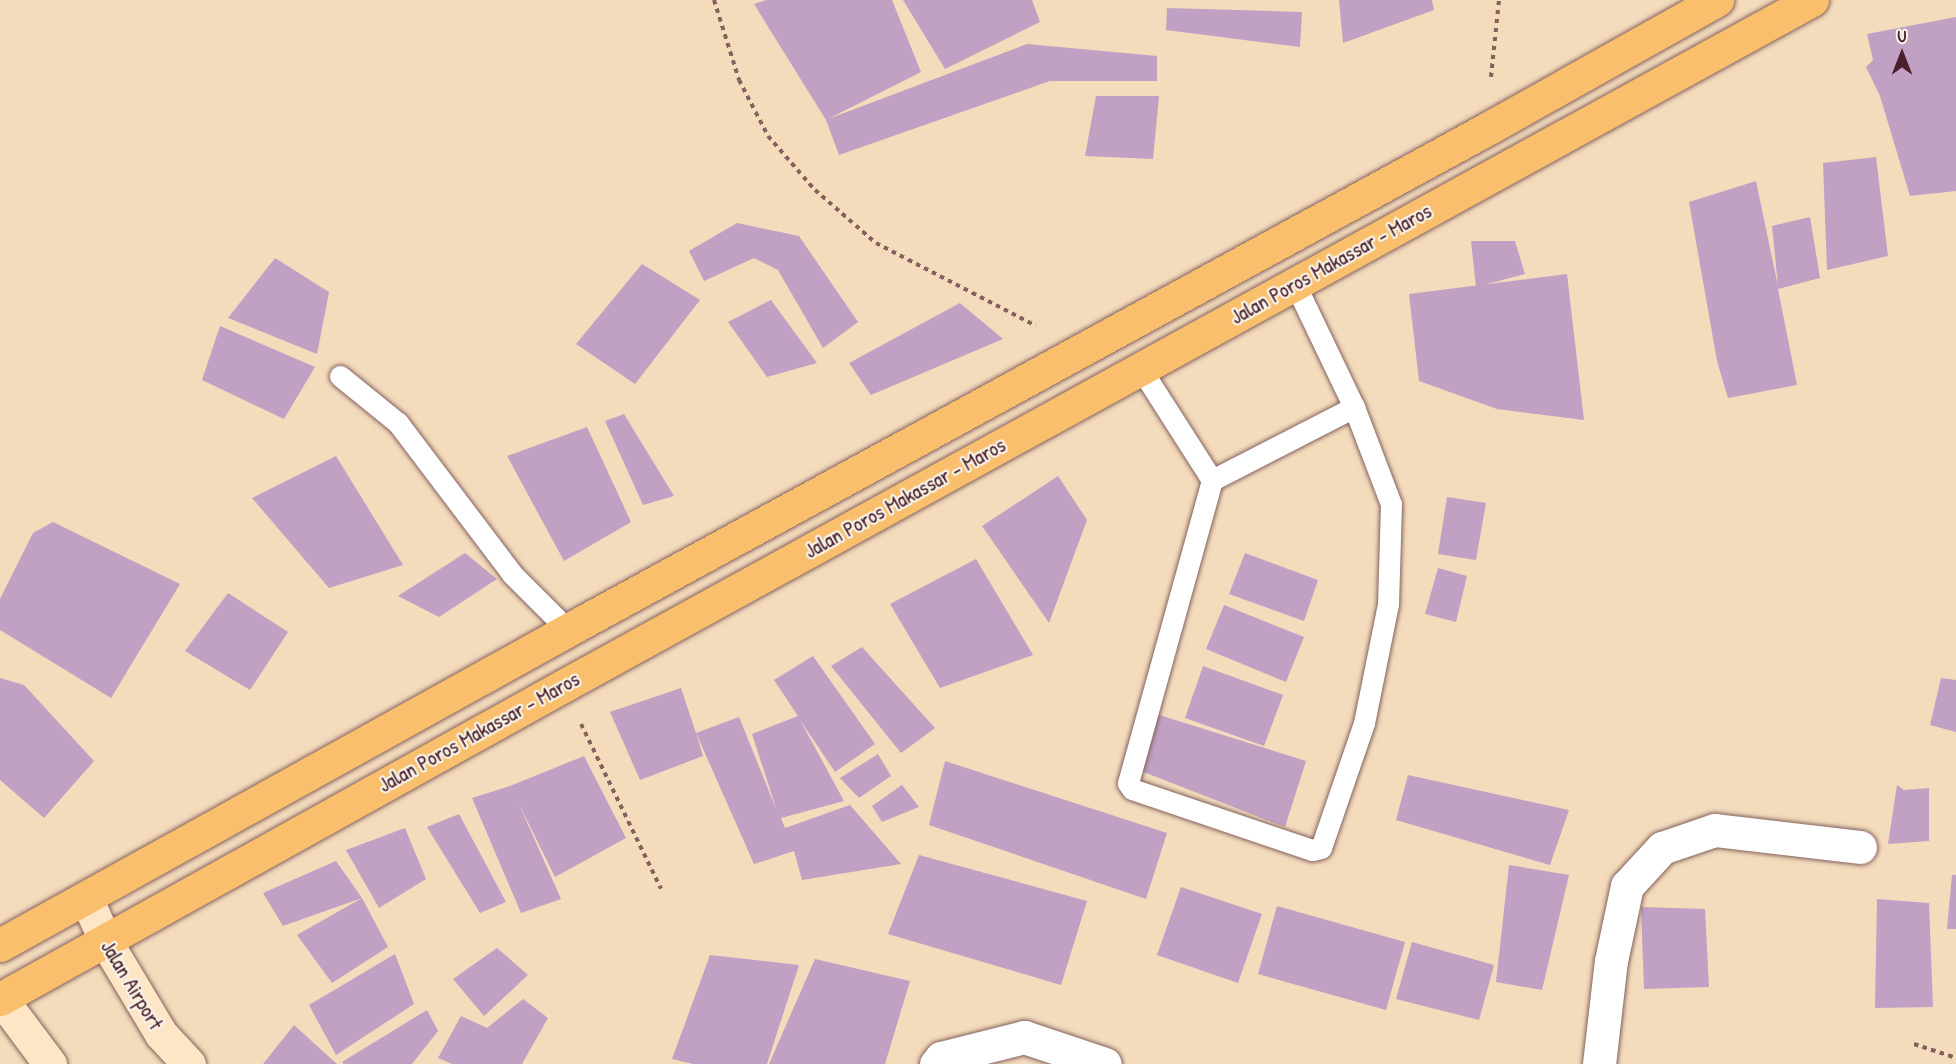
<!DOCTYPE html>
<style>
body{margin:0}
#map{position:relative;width:1956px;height:1064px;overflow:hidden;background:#f3dbbc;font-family:"Patrick Hand",sans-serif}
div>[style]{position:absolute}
.building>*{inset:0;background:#c0a1c4}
.path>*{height:4px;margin-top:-2px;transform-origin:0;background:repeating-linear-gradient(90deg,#85615e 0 4.5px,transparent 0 9px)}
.roads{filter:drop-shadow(0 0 2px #85615e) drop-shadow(0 0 2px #85615e)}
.lane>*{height:21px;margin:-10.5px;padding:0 10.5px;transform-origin:10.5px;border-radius:10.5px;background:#fff}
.street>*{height:33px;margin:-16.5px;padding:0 16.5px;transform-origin:16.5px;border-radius:16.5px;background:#fff}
.secondary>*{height:33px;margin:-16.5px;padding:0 16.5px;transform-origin:16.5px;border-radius:16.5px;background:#fde5c5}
.highway>*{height:33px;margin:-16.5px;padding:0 16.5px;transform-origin:16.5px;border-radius:16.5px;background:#f9bf6d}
span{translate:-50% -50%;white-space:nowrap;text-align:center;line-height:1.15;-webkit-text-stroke:4.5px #f7f3e8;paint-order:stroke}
.street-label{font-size:21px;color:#4a1f2b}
.north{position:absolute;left:1872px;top:24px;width:60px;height:60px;-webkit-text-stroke:4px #f7f3e8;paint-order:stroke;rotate:0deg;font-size:16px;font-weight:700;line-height:24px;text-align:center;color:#4a1f2b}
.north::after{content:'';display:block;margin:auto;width:21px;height:27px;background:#4a1f2b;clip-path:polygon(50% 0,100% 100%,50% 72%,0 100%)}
</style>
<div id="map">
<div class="building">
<i style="clip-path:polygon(766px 0,892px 0,921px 72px,828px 119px,1027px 44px,1157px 56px,1157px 81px,1050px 81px,839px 155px,826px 120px,754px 4px)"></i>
<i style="clip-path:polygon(903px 0,1032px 0,1040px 22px,945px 69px)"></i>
<i style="clip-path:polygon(1339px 0,1432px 0,1434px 10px,1343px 43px)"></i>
<i style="clip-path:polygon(1167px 8px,1302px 12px,1300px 47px,1166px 30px)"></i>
<i style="clip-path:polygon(1956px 17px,1956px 191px,1910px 196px,1880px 96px,1866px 67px,1873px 60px,1867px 34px)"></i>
<i style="clip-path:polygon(1096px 96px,1159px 96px,1153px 159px,1085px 156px)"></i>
<i style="clip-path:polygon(1876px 157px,1888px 256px,1827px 270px,1823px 163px)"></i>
<i style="clip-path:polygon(1756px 181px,1778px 286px,1772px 226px,1810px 217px,1820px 278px,1778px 289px,1797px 385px,1728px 398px,1717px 361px,1689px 202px)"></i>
<i style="clip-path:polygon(737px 223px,799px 236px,858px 322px,823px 348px,778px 270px,754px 258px,704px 281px,689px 251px)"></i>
<i style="clip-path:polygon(1471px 241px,1515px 241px,1525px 274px,1476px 287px)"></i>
<i style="clip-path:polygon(275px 258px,329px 292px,317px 354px,228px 318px)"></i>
<i style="clip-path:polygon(642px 264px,700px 300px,635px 384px,576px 344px)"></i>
<i style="clip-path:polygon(1567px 274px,1584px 420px,1497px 409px,1419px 381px,1409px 294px)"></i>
<i style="clip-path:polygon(771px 300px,817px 363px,767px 377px,728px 322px)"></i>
<i style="clip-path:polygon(960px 303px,1003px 339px,871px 395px,849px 363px)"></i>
<i style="clip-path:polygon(220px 326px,315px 367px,284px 419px,202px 380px)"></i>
<i style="clip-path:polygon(624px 414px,674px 496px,643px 505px,605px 421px)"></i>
<i style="clip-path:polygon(587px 427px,631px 522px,564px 561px,507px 456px)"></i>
<i style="clip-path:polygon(336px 456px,403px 565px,329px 588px,252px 498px)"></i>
<i style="clip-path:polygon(1058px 476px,1087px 520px,1049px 623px,982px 526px)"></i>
<i style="clip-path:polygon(1447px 497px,1486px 503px,1476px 560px,1438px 554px)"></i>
<i style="clip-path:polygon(53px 522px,180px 584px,111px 698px,0 630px,0 599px,33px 533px)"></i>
<i style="clip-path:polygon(465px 553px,497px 579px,439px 617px,398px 596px)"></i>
<i style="clip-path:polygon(1245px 553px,1318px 580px,1304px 621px,1229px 594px)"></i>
<i style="clip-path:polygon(976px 559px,1033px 655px,940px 688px,890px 604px)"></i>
<i style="clip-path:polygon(1438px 568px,1467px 576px,1456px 622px,1425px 614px)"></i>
<i style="clip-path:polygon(228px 593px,288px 632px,250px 690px,185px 651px)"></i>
<i style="clip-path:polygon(1224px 605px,1304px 637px,1286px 682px,1206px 649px)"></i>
<i style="clip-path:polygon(862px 647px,935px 728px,901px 753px,831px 666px)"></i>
<i style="clip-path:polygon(813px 656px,875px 744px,835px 772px,800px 720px,844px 801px,781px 818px,785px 828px,850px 805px,901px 864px,802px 880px,794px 851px,754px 864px,696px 733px,703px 756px,640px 780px,610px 712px,681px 688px,696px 733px,739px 717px,777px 811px,752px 734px,798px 716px,774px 680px)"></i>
<i style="clip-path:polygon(1203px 666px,1283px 695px,1264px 746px,1185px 718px)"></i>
<i style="clip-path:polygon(0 678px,24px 685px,94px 761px,44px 818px,0 780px)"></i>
<i style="clip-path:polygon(1941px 678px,1956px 680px,1956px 732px,1930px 725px)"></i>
<i style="clip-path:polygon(1156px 714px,1306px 761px,1285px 827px,1141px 771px)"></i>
<i style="clip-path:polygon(878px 754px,891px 776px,859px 798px,840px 778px)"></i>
<i style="clip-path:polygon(584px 756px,626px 838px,555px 877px,518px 802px,561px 899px,521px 913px,472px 798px,510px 786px)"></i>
<i style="clip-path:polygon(945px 761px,1167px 833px,1146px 899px,929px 825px)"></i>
<i style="clip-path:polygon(1408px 775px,1569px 810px,1550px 865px,1396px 820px)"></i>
<i style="clip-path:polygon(902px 785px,919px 807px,882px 822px,872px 806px)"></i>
<i style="clip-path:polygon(1897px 785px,1904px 790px,1929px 788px,1929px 841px,1888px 844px)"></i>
<i style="clip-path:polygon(459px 814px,506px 902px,480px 913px,427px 827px)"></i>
<i style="clip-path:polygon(405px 828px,426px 879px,379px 908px,346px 850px)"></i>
<i style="clip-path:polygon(919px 855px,1087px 901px,1061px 985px,888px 934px)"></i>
<i style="clip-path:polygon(336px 861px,362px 898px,283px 926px,263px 893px)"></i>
<i style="clip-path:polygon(1509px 865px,1569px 875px,1542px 990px,1496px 982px)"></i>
<i style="clip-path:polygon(1952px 875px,1956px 875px,1956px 929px,1947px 929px)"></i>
<i style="clip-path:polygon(1181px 887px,1262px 914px,1238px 983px,1157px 955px)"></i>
<i style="clip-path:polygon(362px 898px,388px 947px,332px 983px,297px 935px)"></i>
<i style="clip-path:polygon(1877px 899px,1929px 903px,1933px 1007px,1875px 1008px)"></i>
<i style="clip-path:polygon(1277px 906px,1405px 942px,1386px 1010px,1258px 974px)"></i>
<i style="clip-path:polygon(1641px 907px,1705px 909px,1709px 987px,1644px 989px)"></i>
<i style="clip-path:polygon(1412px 942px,1494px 965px,1479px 1020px,1396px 999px)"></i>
<i style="clip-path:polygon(497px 948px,528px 975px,484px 1016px,453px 979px)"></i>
<i style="clip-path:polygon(395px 954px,414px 1004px,336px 1055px,309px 1005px)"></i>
<i style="clip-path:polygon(710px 955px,799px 965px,767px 1064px,693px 1064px,672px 1059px)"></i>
<i style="clip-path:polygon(815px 959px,910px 981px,885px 1064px,769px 1064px)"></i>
<i style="clip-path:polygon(523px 999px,548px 1018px,522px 1064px,452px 1064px,438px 1058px,461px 1016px,487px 1028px)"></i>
<i style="clip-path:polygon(427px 1010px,438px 1031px,412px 1064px,344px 1064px,342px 1062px)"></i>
<i style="clip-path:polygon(294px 1025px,337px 1064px,263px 1064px)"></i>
</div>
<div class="path">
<i style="left:714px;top:0;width:84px;rotate:72.6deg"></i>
<i style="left:739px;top:80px;width:63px;rotate:62.6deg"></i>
<i style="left:768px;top:136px;width:72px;rotate:49deg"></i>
<i style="left:815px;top:190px;width:81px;rotate:41deg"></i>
<i style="left:876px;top:243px;width:180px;rotate:27.4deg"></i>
<i style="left:1491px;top:77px;width:77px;rotate:-84.1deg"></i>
<i style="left:581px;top:724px;width:183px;rotate:64.1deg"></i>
<i style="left:1914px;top:1044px;width:44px;rotate:18.4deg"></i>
</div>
<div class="roads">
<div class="lane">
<i style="left:1295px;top:284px;width:136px;rotate:64.4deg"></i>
<i style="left:1141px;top:369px;width:132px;rotate:57.4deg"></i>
<i style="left:340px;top:376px;width:75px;rotate:39deg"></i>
<i style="left:398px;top:423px;width:189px;rotate:52.9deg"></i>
<i style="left:512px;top:574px;width:79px;rotate:45deg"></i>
<i style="left:1354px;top:407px;width:104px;rotate:69.1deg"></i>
<i style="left:1391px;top:504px;width:100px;rotate:91.7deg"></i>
<i style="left:1388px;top:604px;width:121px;rotate:101.4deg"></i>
<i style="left:1364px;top:723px;width:132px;rotate:109deg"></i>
<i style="left:1321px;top:848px;width:9px;rotate:167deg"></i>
<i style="left:1312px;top:850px;width:190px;rotate:-161.3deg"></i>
<i style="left:1132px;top:789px;width:7px;rotate:-124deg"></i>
<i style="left:1128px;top:783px;width:314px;rotate:-74.5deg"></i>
<i style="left:1212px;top:480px;width:160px;rotate:-27.2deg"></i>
</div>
<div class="street">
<i style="left:936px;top:1064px;width:8px;rotate:-50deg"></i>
<i style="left:941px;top:1058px;width:86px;rotate:-14.2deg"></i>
<i style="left:1024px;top:1037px;width:85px;rotate:18.4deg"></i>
<i style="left:1599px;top:1064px;width:104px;rotate:-83.4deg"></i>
<i style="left:1611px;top:961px;width:77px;rotate:-78deg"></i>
<i style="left:1627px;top:886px;width:52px;rotate:-47.4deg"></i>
<i style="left:1662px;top:848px;width:56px;rotate:-18.8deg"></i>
<i style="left:1715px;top:830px;width:146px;rotate:6.7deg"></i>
</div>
<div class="secondary">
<i style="left:86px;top:898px;width:48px;rotate:65.6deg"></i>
<i style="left:106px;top:942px;width:107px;rotate:59.1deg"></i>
<i style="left:161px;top:1034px;width:41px;rotate:47deg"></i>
<i style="left:0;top:997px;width:84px;rotate:53.3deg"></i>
</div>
<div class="highway">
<i style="left:0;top:945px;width:649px;rotate:-29.01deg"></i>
<i style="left:568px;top:630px;width:1047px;rotate:-28.6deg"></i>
<i style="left:1487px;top:129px;width:264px;rotate:-29.3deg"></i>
<i style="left:0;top:999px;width:644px;rotate:-29.07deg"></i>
<i style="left:563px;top:686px;width:1425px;rotate:-28.78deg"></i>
</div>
</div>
<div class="street-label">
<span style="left:1331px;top:264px;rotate:-29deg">Jalan Poros Makassar - Maros</span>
<span style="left:905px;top:498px;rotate:-29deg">Jalan Poros Makassar - Maros</span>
<span style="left:479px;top:732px;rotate:-29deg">Jalan Poros Makassar - Maros</span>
<span style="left:132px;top:985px;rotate:59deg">Jalan Airport</span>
</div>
<div class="north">U</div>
</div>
